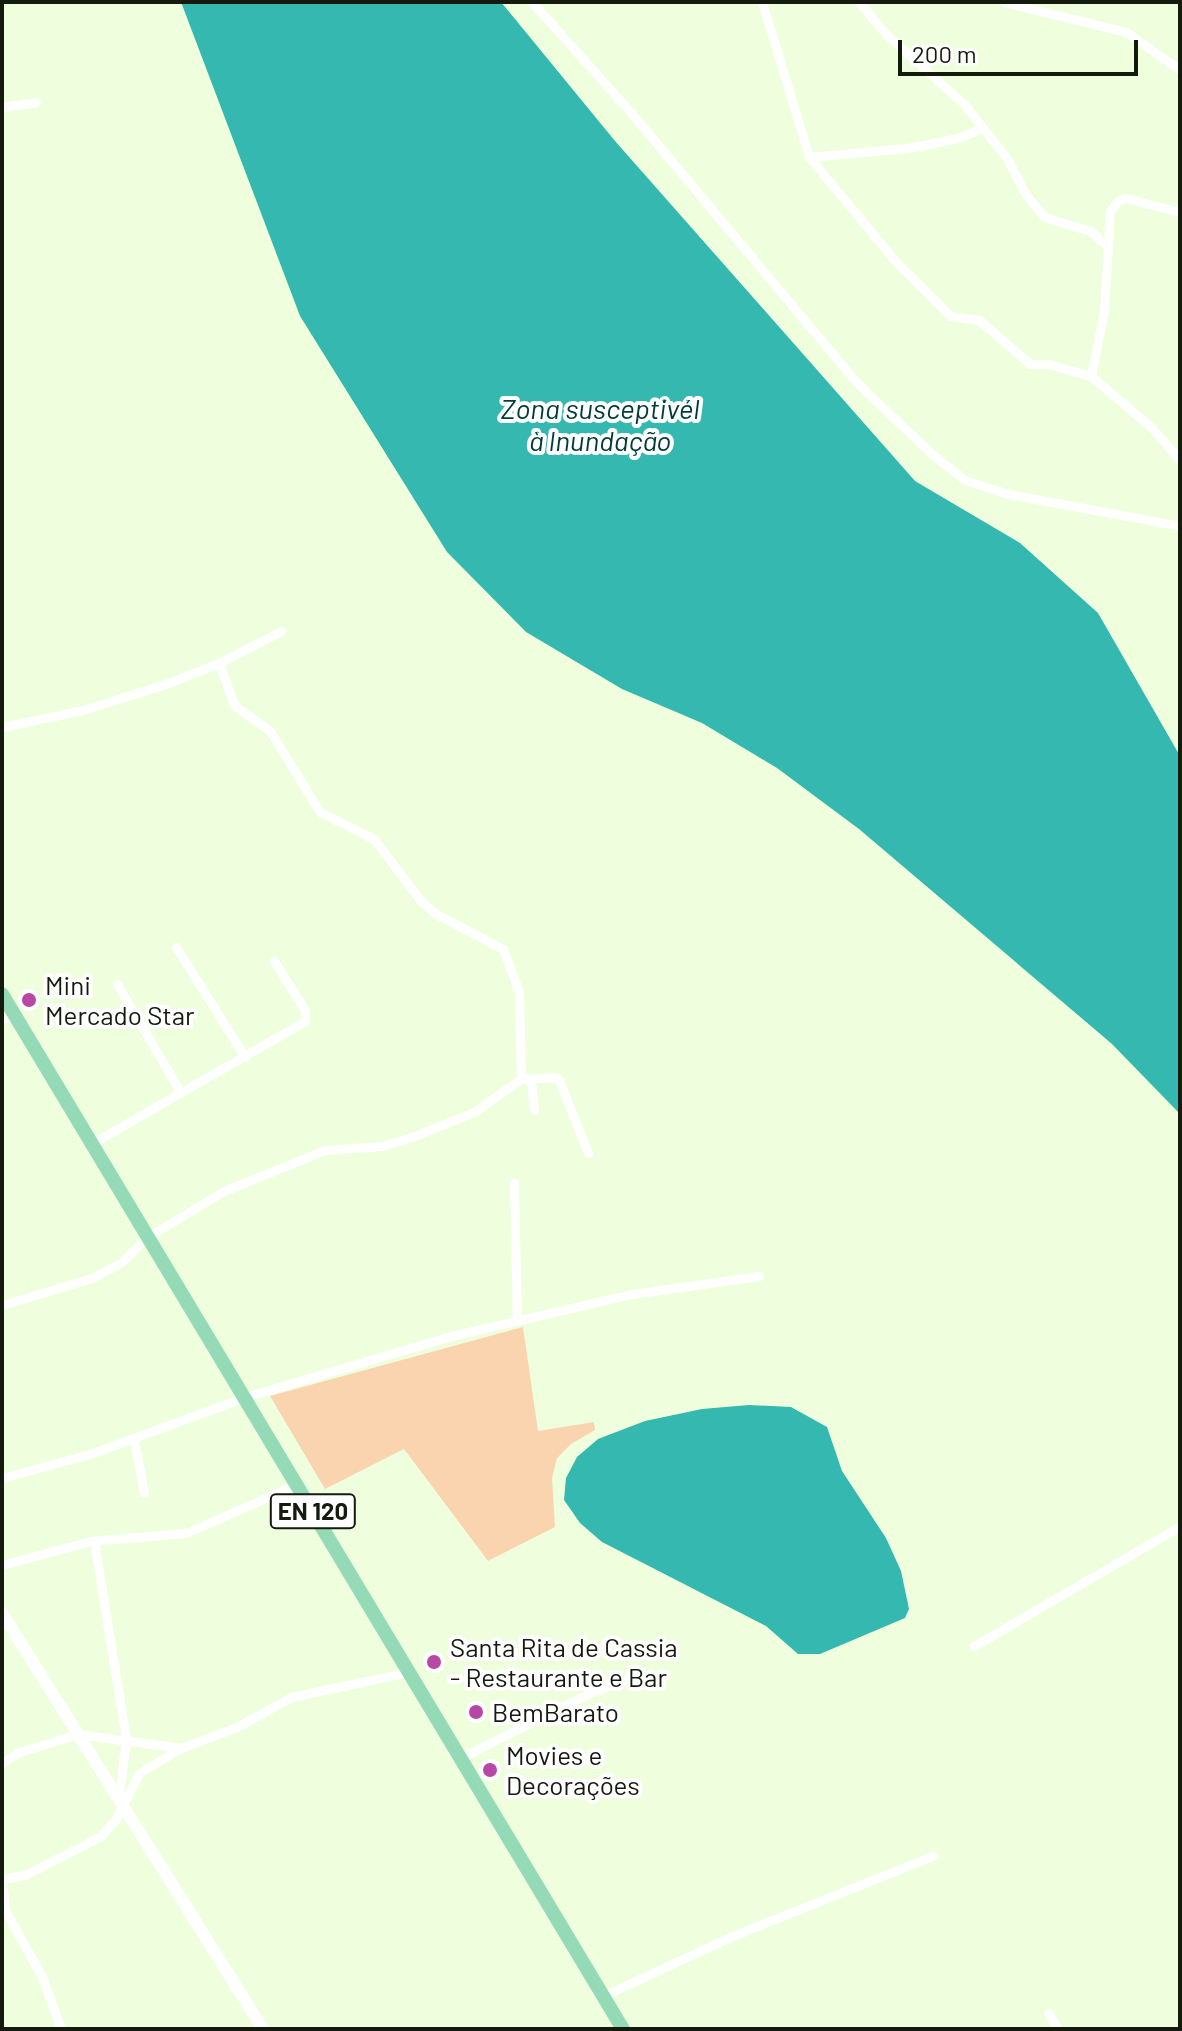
<!DOCTYPE html>
<meta charset="utf-8">
<style>
body{margin:0}
#map{position:relative;width:1182px;height:2031px;overflow:hidden;background:#efffde;font-family:Barlow,sans-serif}
div>[style]{position:absolute}
.green>*{inset:0;background:#fad4af}
.water>*{inset:0;background:#34b8b0}
.street>*{height:9px;margin:-4.5px;padding:0 4.5px;transform-origin:4.5px;border-radius:4.5px;background:#fff}
.secondary>*{height:12px;margin:-6px;padding:0 6px;transform-origin:6px;border-radius:6px;background:#fff}
.primary>*{height:14px;margin:-7px;padding:0 7px;transform-origin:7px;border-radius:7px;background:#95dab7}
.dots>*{width:22px;height:22px;translate:-50% -50%;box-sizing:border-box;border:4px solid #fff;border-radius:50%}
span{translate:-50% -50%;white-space:nowrap;text-align:center;line-height:1.15;-webkit-text-stroke:8px #fff;paint-order:stroke}
.shield-label span{padding:2px 6px;background:#fff;border:2px solid;border-radius:6px;-webkit-text-stroke-width:0}
.shield-label{font-size:24px;color:#151a0f;font-weight:700}
.poi-label{font-size:26px;color:#151a0f}
.left{translate:0 -50%;text-align:left}
.water-label{font-size:28px;color:#003c38;font-style:italic}
.frame{position:absolute;inset:0;border:4px solid #151a0f;pointer-events:none}
.scale{position:absolute;left:898px;top:40px;width:240px;height:36px;box-sizing:border-box;border:4px solid #151a0f;border-top:0;padding-left:10px;font-size:24px;line-height:28px;white-space:nowrap;color:#151a0f;-webkit-text-stroke:6px #fff;paint-order:stroke}
</style>
<div id="map">
<div class="green">
<i style="clip-path:polygon(523px 1327px,538px 1431px,594px 1422px,595px 1430px,571px 1444px,557px 1458px,552px 1478px,555px 1527px,488px 1561px,404px 1449px,325px 1489px,270px 1396px)"></i>
</div>
<div class="water">
<i style="clip-path:polygon(181px 2px,501px 2px,615px 141px,915px 481px,1020px 543px,1098px 613px,1180px 756px,1180px 1114px,1112px 1044px,859px 829px,777px 768px,702px 723px,622px 689px,526px 632px,447px 552px,300px 316px)"></i>
<i style="clip-path:polygon(749px 1405px,791px 1407px,827px 1427px,842px 1471px,886px 1538px,901px 1571px,909px 1609px,905px 1618px,820px 1654px,798px 1654px,766px 1626px,602px 1542px,580px 1523px,564px 1500px,566px 1478px,577px 1457px,598px 1439px,645px 1421px,702px 1409px)"></i>
</div>
<div class="street">
<i style="left:532px;top:2px;width:152px;rotate:48.2deg"></i>
<i style="left:633px;top:115px;width:352px;rotate:50.1deg"></i>
<i style="left:859px;top:385px;width:102px;rotate:43.4deg"></i>
<i style="left:933px;top:455px;width:41px;rotate:38deg"></i>
<i style="left:965px;top:480px;width:45px;rotate:18deg"></i>
<i style="left:1008px;top:494px;width:175px;rotate:10.5deg"></i>
<i style="left:762px;top:2px;width:162px;rotate:73.1deg"></i>
<i style="left:809px;top:157px;width:138px;rotate:50.3deg"></i>
<i style="left:897px;top:263px;width:75px;rotate:45deg"></i>
<i style="left:950px;top:316px;width:29px;rotate:8deg"></i>
<i style="left:979px;top:320px;width:67px;rotate:40.8deg"></i>
<i style="left:1030px;top:364px;width:18px"></i>
<i style="left:1048px;top:364px;width:45px;rotate:15.6deg"></i>
<i style="left:1091px;top:376px;width:79px;rotate:40.4deg"></i>
<i style="left:1151px;top:427px;width:44px;rotate:48.7deg"></i>
<i style="left:859px;top:2px;width:43px;rotate:49.7deg"></i>
<i style="left:887px;top:35px;width:103px;rotate:41.9deg"></i>
<i style="left:964px;top:104px;width:71px;rotate:51.8deg"></i>
<i style="left:1008px;top:160px;width:36px;rotate:63deg"></i>
<i style="left:1024px;top:192px;width:32px;rotate:51deg"></i>
<i style="left:1044px;top:217px;width:48px;rotate:16.9deg"></i>
<i style="left:1090px;top:231px;width:21px;rotate:41deg"></i>
<i style="left:1004px;top:2px;width:126px;rotate:13.8deg"></i>
<i style="left:1126px;top:32px;width:66px;rotate:35.1deg"></i>
<i style="left:2px;top:107px;width:34px;rotate:-8deg"></i>
<i style="left:809px;top:157px;width:99px;rotate:-5.2deg"></i>
<i style="left:908px;top:148px;width:51px;rotate:-11.3deg"></i>
<i style="left:958px;top:138px;width:26px;rotate:-23deg"></i>
<i style="left:1091px;top:376px;width:66px;rotate:-78.7deg"></i>
<i style="left:1104px;top:311px;width:100px;rotate:-86.6deg"></i>
<i style="left:1110px;top:211px;width:14px;rotate:-51deg"></i>
<i style="left:1119px;top:200px;width:6px;rotate:-18deg"></i>
<i style="left:1125px;top:198px;width:57px;rotate:14.3deg"></i>
<i style="left:2px;top:727px;width:83px;rotate:-11.9deg"></i>
<i style="left:83px;top:710px;width:89px;rotate:-17.6deg"></i>
<i style="left:168px;top:683px;width:55px;rotate:-21.4deg"></i>
<i style="left:219px;top:663px;width:70px;rotate:-27.3deg"></i>
<i style="left:176px;top:947px;width:130px;rotate:57.9deg"></i>
<i style="left:117px;top:984px;width:126px;rotate:59.6deg"></i>
<i style="left:2px;top:1020px;width:13px;rotate:-32deg"></i>
<i style="left:521px;top:1079px;width:34px;rotate:-3deg"></i>
<i style="left:555px;top:1077px;width:5px;rotate:37deg"></i>
<i style="left:559px;top:1080px;width:79px;rotate:68.3deg"></i>
<i style="left:531px;top:1081px;width:29px;rotate:84deg"></i>
<i style="left:91px;top:1144px;width:247px;rotate:-29.9deg"></i>
<i style="left:305px;top:1021px;width:11px;rotate:-90deg"></i>
<i style="left:305px;top:1010px;width:58px;rotate:-122.3deg"></i>
<i style="left:514px;top:1183px;width:138px;rotate:88.8deg"></i>
<i style="left:2px;top:1305px;width:94px;rotate:-16.7deg"></i>
<i style="left:92px;top:1278px;width:34px;rotate:-28deg"></i>
<i style="left:122px;top:1262px;width:35px;rotate:-45deg"></i>
<i style="left:147px;top:1237px;width:90px;rotate:-30.9deg"></i>
<i style="left:224px;top:1191px;width:109px;rotate:-22.1deg"></i>
<i style="left:325px;top:1150px;width:57px;rotate:-4deg"></i>
<i style="left:382px;top:1146px;width:31px;rotate:-17deg"></i>
<i style="left:412px;top:1137px;width:67px;rotate:-22deg"></i>
<i style="left:474px;top:1112px;width:57px;rotate:-35.1deg"></i>
<i style="left:521px;top:1079px;width:87px;rotate:-91.3deg"></i>
<i style="left:519px;top:992px;width:46px;rotate:-110.4deg"></i>
<i style="left:503px;top:949px;width:76px;rotate:-152.4deg"></i>
<i style="left:436px;top:914px;width:20px;rotate:-139deg"></i>
<i style="left:421px;top:901px;width:78px;rotate:-127.2deg"></i>
<i style="left:374px;top:839px;width:60px;rotate:-153.4deg"></i>
<i style="left:320px;top:812px;width:95px;rotate:-121.7deg"></i>
<i style="left:270px;top:731px;width:44px;rotate:-144.2deg"></i>
<i style="left:234px;top:705px;width:45px;rotate:-109.7deg"></i>
<i style="left:134px;top:1440px;width:54px;rotate:79.3deg"></i>
<i style="left:2px;top:1478px;width:91px;rotate:-15.3deg"></i>
<i style="left:90px;top:1454px;width:165px;rotate:-20.2deg"></i>
<i style="left:245px;top:1397px;width:211px;rotate:-16.5deg"></i>
<i style="left:447px;top:1337px;width:190px;rotate:-13.1deg"></i>
<i style="left:632px;top:1294px;width:128px;rotate:-8.1deg"></i>
<i style="left:94px;top:1541px;width:200px;rotate:80.8deg"></i>
<i style="left:126px;top:1738px;width:59px;rotate:96.8deg"></i>
<i style="left:2px;top:1565px;width:92px;rotate:-15.1deg"></i>
<i style="left:91px;top:1541px;width:95px;rotate:-4.8deg"></i>
<i style="left:186px;top:1533px;width:121px;rotate:-23.8deg"></i>
<i style="left:974px;top:1646px;width:238px;rotate:-30.2deg"></i>
<i style="left:460px;top:1758px;width:148px;rotate:-26.6deg"></i>
<i style="left:592px;top:1692px;width:41px;rotate:-19.7deg"></i>
<i style="left:2px;top:1763px;width:20px;rotate:-33deg"></i>
<i style="left:19px;top:1752px;width:62px;rotate:-17deg"></i>
<i style="left:78px;top:1734px;width:104px;rotate:7.7deg"></i>
<i style="left:2px;top:1879px;width:23px;rotate:-10deg"></i>
<i style="left:25px;top:1875px;width:85px;rotate:-27.2deg"></i>
<i style="left:101px;top:1836px;width:23px;rotate:-49deg"></i>
<i style="left:116px;top:1819px;width:51px;rotate:-63.4deg"></i>
<i style="left:139px;top:1773px;width:49px;rotate:-30.8deg"></i>
<i style="left:181px;top:1748px;width:60px;rotate:-20.6deg"></i>
<i style="left:237px;top:1727px;width:62px;rotate:-29.1deg"></i>
<i style="left:291px;top:1697px;width:121px;rotate:-12deg"></i>
<i style="left:2px;top:1879px;width:31px;rotate:84deg"></i>
<i style="left:5px;top:1910px;width:77px;rotate:61.1deg"></i>
<i style="left:42px;top:1977px;width:55px;rotate:69.9deg"></i>
<i style="left:603px;top:1996px;width:140px;rotate:-24.9deg"></i>
<i style="left:730px;top:1937px;width:219px;rotate:-21.8deg"></i>
<i style="left:1048px;top:2013px;width:19px;rotate:58deg"></i>
</div>
<div class="secondary">
<i style="left:2px;top:1613px;width:491px;rotate:57.9deg"></i>
</div>
<div class="primary">
<i style="left:2px;top:994px;width:1207px;rotate:59.04deg"></i>
</div>
<div class="dots">
<i style="left:29px;top:1000px;background:#b748a5"></i>
<i style="left:434px;top:1662px;background:#b748a5"></i>
<i style="left:476px;top:1712px;background:#b748a5"></i>
<i style="left:490px;top:1770px;background:#b748a5"></i>
</div>
<div class="shield-label">
<span style="left:313px;top:1511px">EN 120</span>
</div>
<div class="poi-label">
<span class="left" style="left:45px;top:1000px">Mini<br>Mercado Star</span>
<span class="left" style="left:450px;top:1662px">Santa Rita de Cassia<br>- Restaurante e Bar</span>
<span class="left" style="left:492px;top:1712px">BemBarato</span>
<span class="left" style="left:506px;top:1770px">Movies e<br>Decorações</span>
</div>
<div class="water-label">
<span style="left:600px;top:424px">Zona susceptivél<br>à Inundação</span>
</div>
<div class="frame"></div>
<div class="scale">200 m</div>
</div>
